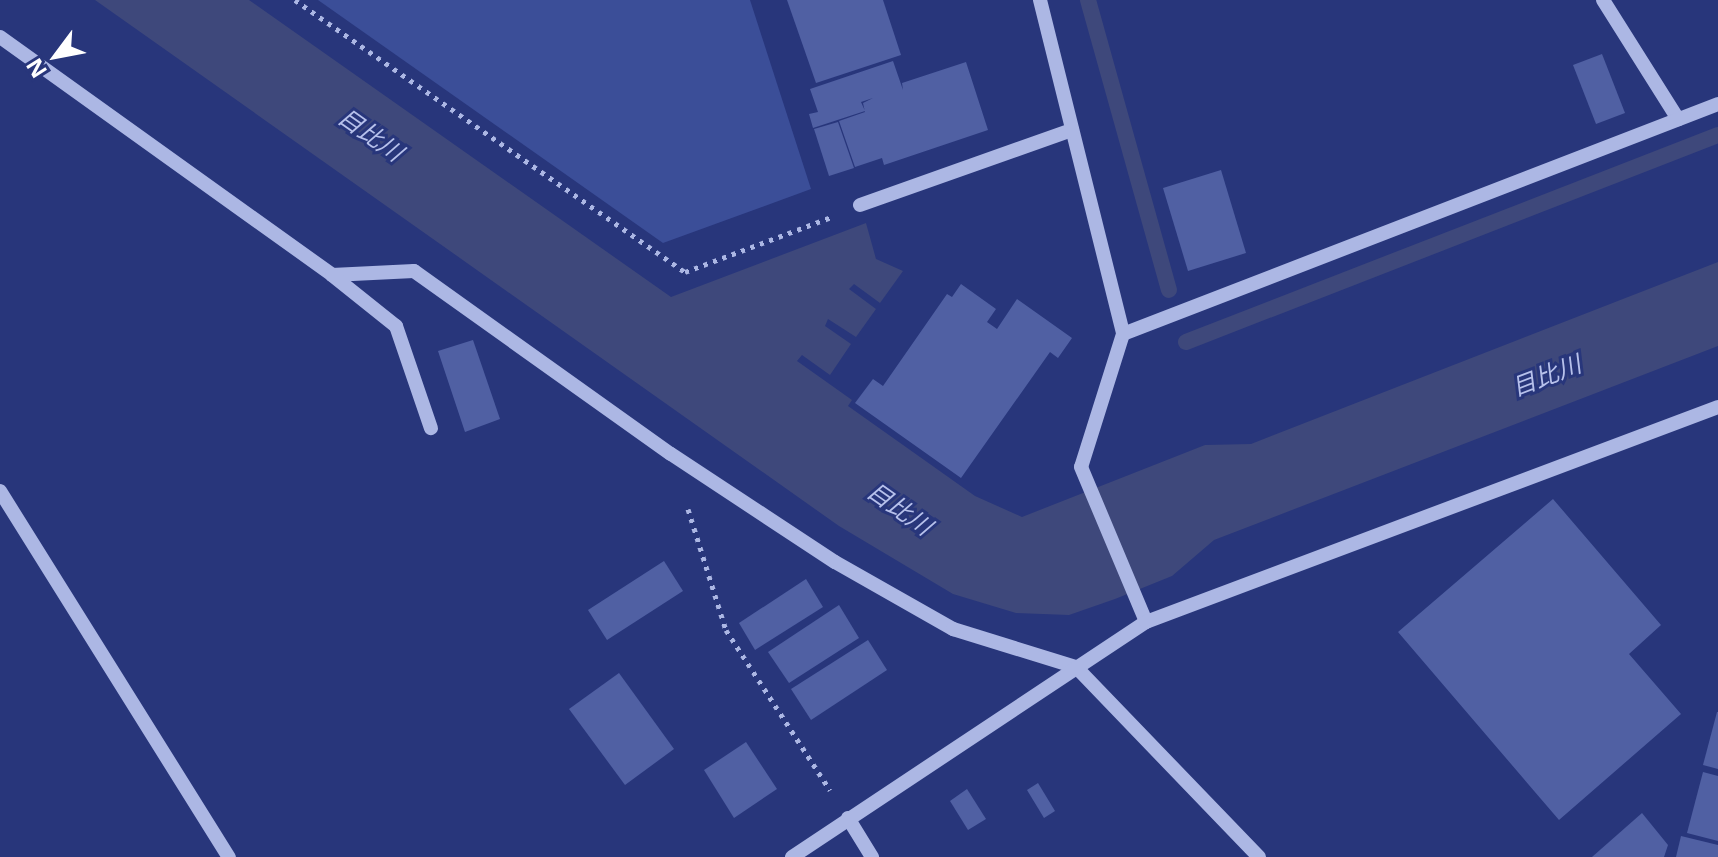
<!DOCTYPE html>
<meta charset="utf-8">
<style>
body{margin:0}
#map{position:relative;width:1718px;height:857px;overflow:hidden;background:#28367b;font-family:"Noto Sans","Noto Sans JP",sans-serif}
div>[style]{position:absolute}
.green>*{inset:0;background:#3b4e98}
.water>*{inset:0;background:#3e487b}
.stream>*{height:16px;margin:-8px;padding:0 8px;transform-origin:8px;border-radius:8px;background:#3e487b}
.building>*{inset:0;background:#5060a3}
.path>*{height:5px;margin-top:-2.5px;transform-origin:0;background:repeating-linear-gradient(90deg,#acb7e4 0 4px,transparent 0 10px)}
.minor>*{height:14px;margin:-7px;padding:0 7px;transform-origin:7px;border-radius:7px;background:#acb7e4}
span{translate:-50% -50%;white-space:nowrap;text-align:center;line-height:1.15;-webkit-text-stroke:6px #28367b;paint-order:stroke}
.water-label{font-size:24px;color:#b7c1eb;font-style:italic}
.north{position:absolute;left:16px;top:16px;width:80px;height:80px;-webkit-text-stroke:6px #28367b;paint-order:stroke;rotate:238deg;font-size:22px;font-weight:700;line-height:32px;text-align:center;color:#fff}
.north::after{content:'';display:block;margin:auto;width:28px;height:36px;background:#fff;clip-path:polygon(50% 0,100% 100%,50% 72%,0 100%)}
</style>
<div id="map">
<div class="green">
<i style="clip-path:polygon(318px 0,750px 0,811px 189px,663px 243px)"></i>
</div>
<div class="water">
<i style="clip-path:polygon(95px 0,249px 0,671px 297px,866px 223px,876px 259px,903px 271px,880px 303px,854px 284px,849px 289px,876px 309px,856px 337px,828px 319px,825px 326px,851px 344px,830px 375px,802px 355px,797px 361px,852px 400px,848px 406px,975px 496px,1022px 517px,1205px 445px,1251px 444px,1718px 262px,1718px 346px,1214px 540px,1172px 576px,1115px 599px,1069px 615px,1016px 613px,953px 594px,839px 526px)"></i>
</div>
<div class="stream">
<i style="left:1088px;top:0;width:301px;rotate:74.4deg"></i>
<i style="left:1186px;top:342px;width:571px;rotate:-21.26deg"></i>
</div>
<div class="building">
<i style="clip-path:polygon(787px 0,883px 0,901px 55px,816px 83px)"></i>
<i style="clip-path:polygon(1602px 54px,1625px 113px,1596px 124px,1573px 65px)"></i>
<i style="clip-path:polygon(893px 61px,903px 90px,902px 83px,966px 62px,988px 130px,884px 165px,882px 158px,855px 167px,839px 121px,865px 112px,863px 103px,873px 98px,861px 102px,865px 111px,813px 128px,809px 114px,818px 112px,810px 89px)"></i>
<i style="clip-path:polygon(838px 122px,854px 168px,829px 176px,814px 129px)"></i>
<i style="clip-path:polygon(1221px 170px,1246px 253px,1188px 271px,1163px 188px)"></i>
<i style="clip-path:polygon(961px 284px,996px 309px,987px 322px,997px 329px,1017px 299px,1072px 338px,1058px 358px,1050px 352px,961px 478px,855px 403px,873px 379px,883px 386px,947px 294px,952px 297px)"></i>
<i style="clip-path:polygon(473px 340px,500px 419px,465px 432px,438px 351px)"></i>
<i style="clip-path:polygon(1553px 499px,1661px 625px,1629px 654px,1681px 714px,1559px 820px,1398px 632px)"></i>
<i style="clip-path:polygon(664px 561px,683px 591px,607px 640px,588px 610px)"></i>
<i style="clip-path:polygon(806px 579px,823px 607px,755px 650px,739px 623px)"></i>
<i style="clip-path:polygon(839px 605px,859px 638px,789px 683px,768px 652px)"></i>
<i style="clip-path:polygon(868px 640px,887px 670px,811px 720px,791px 689px)"></i>
<i style="clip-path:polygon(619px 673px,674px 749px,625px 785px,569px 709px)"></i>
<i style="clip-path:polygon(1717px 712px,1718px 712px,1718px 769px,1703px 765px)"></i>
<i style="clip-path:polygon(746px 742px,777px 789px,734px 818px,704px 770px)"></i>
<i style="clip-path:polygon(1703px 772px,1718px 776px,1718px 841px,1687px 833px)"></i>
<i style="clip-path:polygon(1038px 783px,1055px 811px,1044px 818px,1027px 790px)"></i>
<i style="clip-path:polygon(967px 789px,986px 819px,968px 830px,950px 801px)"></i>
<i style="clip-path:polygon(1642px 813px,1668px 845px,1664px 857px,1592px 857px)"></i>
<i style="clip-path:polygon(1681px 836px,1718px 845px,1718px 857px,1676px 857px)"></i>
</div>
<div class="path">
<i style="left:295px;top:0;width:475px;rotate:34.9deg"></i>
<i style="left:685px;top:272px;width:156px;rotate:-20.6deg"></i>
<i style="left:688px;top:509px;width:127px;rotate:72.6deg"></i>
<i style="left:726px;top:630px;width:191px;rotate:57deg"></i>
</div>
<div class="minor">
<i style="left:1040px;top:0;width:344px;rotate:76deg"></i>
<i style="left:1123px;top:334px;width:139px;rotate:107.5deg"></i>
<i style="left:1081px;top:467px;width:168px;rotate:67.2deg"></i>
<i style="left:1603px;top:0;width:141px;rotate:57.8deg"></i>
<i style="left:0;top:37px;width:408px;rotate:35.6deg"></i>
<i style="left:332px;top:275px;width:82px;rotate:-2.8deg"></i>
<i style="left:414px;top:271px;width:315px;rotate:35.5deg"></i>
<i style="left:671px;top:454px;width:196px;rotate:33.4deg"></i>
<i style="left:835px;top:562px;width:136px;rotate:29.6deg"></i>
<i style="left:953px;top:629px;width:129px;rotate:17.2deg"></i>
<i style="left:1076px;top:667px;width:264px;rotate:46.1deg"></i>
<i style="left:860px;top:205px;width:225px;rotate:-19.5deg"></i>
<i style="left:332px;top:275px;width:82px;rotate:38.6deg"></i>
<i style="left:396px;top:326px;width:108px;rotate:71.1deg"></i>
<i style="left:1123px;top:334px;width:638px;rotate:-21.13deg"></i>
<i style="left:0;top:491px;width:432px;rotate:58deg"></i>
<i style="left:848px;top:818px;width:46px;rotate:58.4deg"></i>
<i style="left:792px;top:857px;width:425px;rotate:-33.6deg"></i>
<i style="left:1146px;top:622px;width:611px;rotate:-20.6deg"></i>
</div>
<div class="water-label">
<span style="left:371px;top:134px;rotate:35deg">目比川</span>
<span style="left:1546px;top:375px;rotate:-21deg">目比川</span>
<span style="left:900px;top:508px;rotate:35deg">目比川</span>
</div>
<div class="north">N</div>
</div>
